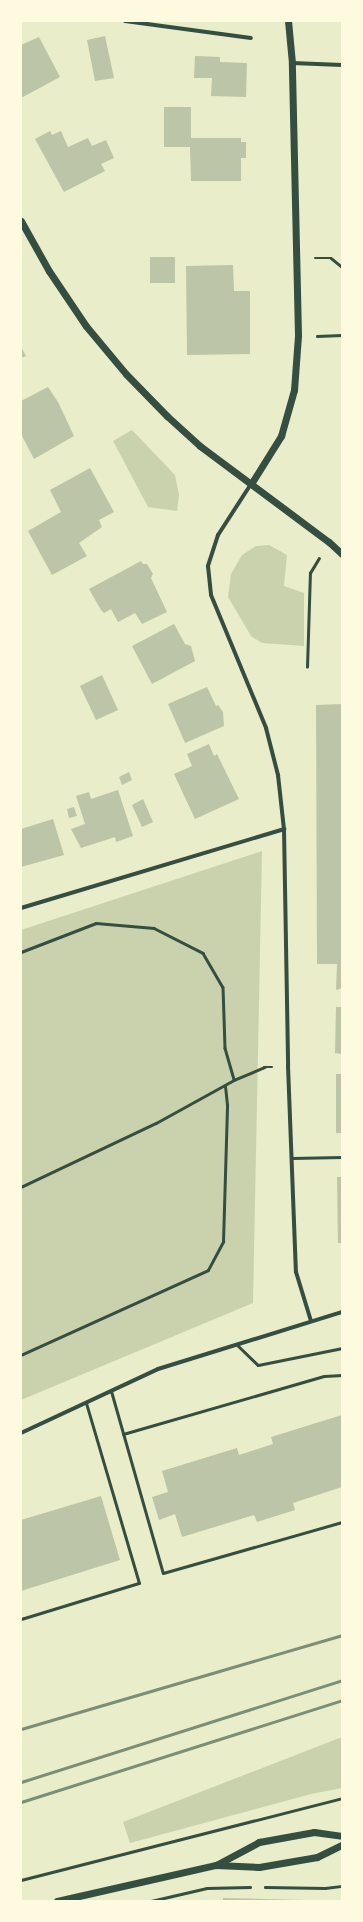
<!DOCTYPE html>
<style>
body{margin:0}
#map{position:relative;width:363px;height:1922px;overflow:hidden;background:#e9edc9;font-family:Mulish,sans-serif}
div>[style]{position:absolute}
.green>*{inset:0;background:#cad2ad}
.building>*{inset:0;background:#bcc5a7}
.path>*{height:2.5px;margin:-1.25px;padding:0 1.25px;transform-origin:1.25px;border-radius:1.25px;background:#344e41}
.service>*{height:3px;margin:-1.5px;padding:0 1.5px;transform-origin:1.5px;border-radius:1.5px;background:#344e41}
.minor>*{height:4px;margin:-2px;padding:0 2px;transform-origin:2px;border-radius:2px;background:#344e41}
.tertiary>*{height:7px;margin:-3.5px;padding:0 3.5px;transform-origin:3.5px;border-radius:3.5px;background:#344e41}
.rail>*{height:3px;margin:-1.5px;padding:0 1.5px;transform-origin:1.5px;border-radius:1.5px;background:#7c8e77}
span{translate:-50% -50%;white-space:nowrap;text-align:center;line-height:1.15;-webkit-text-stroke:3px #fefae0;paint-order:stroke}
.frame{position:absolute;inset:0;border:22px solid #fefae0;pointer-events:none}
</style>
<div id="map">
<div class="green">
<i style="clip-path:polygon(132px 430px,175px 475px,179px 495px,177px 511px,148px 507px,113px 441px)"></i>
<i style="clip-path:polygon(269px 545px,287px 555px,284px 586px,304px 593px,304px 646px,262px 643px,251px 636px,228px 597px,231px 574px,242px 555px,256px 546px)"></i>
<i style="clip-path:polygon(262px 851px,253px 1303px,21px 1400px,21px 930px)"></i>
<i style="clip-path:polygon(342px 1737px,342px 1788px,311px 1794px,130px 1843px,123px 1822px)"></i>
</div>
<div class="building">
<i style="clip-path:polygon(105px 36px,114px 78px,95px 81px,87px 40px)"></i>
<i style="clip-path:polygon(39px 37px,60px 77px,21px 98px,21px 45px)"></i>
<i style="clip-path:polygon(195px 56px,220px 57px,220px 62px,247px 63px,246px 97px,211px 96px,212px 78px,194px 78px)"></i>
<i style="clip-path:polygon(164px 107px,191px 107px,191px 138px,241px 138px,241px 142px,246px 142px,246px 158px,241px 158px,241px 181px,191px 181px,190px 147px,164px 147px)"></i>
<i style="clip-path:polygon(50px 131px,52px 135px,61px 131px,68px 147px,88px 138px,92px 146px,106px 140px,114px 158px,101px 164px,105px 171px,64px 192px,35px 139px)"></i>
<i style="clip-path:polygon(150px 257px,175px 257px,175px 283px,150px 283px)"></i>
<i style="clip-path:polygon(233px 265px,234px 291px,250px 291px,250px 354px,187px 355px,186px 266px)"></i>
<i style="clip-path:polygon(21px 347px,26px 356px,21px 358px)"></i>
<i style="clip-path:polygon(48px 387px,58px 402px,74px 436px,34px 459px,21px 434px,21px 401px)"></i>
<i style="clip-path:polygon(90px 468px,114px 512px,99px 520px,102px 527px,79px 543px,87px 556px,52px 575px,28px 531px,61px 512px,50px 490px)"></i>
<i style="clip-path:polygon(141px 561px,143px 564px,147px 564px,153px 574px,151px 578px,167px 612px,142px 624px,135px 613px,118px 622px,111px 609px,104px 613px,101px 610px,89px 589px)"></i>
<i style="clip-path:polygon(174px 624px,185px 644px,191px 646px,195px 661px,152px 684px,132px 646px)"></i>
<i style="clip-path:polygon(102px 675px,118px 710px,96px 720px,80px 686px)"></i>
<i style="clip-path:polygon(207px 687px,216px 706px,218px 705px,223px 712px,224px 726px,185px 743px,168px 704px)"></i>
<i style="clip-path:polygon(342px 704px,342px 988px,336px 990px,337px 964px,317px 964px,316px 705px)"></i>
<i style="clip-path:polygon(209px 744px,214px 756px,217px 754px,239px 799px,195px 819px,174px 774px,192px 766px,187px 754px)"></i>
<i style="clip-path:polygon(129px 772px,132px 780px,122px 785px,119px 777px)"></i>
<i style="clip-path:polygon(118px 790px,133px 836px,116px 842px,115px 837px,81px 848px,71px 829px,85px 824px,76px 796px,89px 792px,91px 799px)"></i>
<i style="clip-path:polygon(143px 799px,153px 822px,142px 827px,132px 805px)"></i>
<i style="clip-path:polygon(74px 807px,77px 816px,69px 818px,67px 809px)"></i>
<i style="clip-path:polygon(53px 819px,64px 855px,21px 867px,21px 829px)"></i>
<i style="clip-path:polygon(336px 1007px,342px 1007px,342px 1054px,335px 1053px)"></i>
<i style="clip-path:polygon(336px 1074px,342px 1074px,342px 1133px,336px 1133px)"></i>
<i style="clip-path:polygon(337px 1177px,342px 1177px,342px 1243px,338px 1243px)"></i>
<i style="clip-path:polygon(342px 1415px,342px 1487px,293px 1503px,295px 1510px,257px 1522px,254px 1515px,182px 1537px,175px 1514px,159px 1520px,152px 1497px,168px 1492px,162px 1471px,237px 1448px,239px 1455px,273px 1444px,271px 1437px)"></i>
<i style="clip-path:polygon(101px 1496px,120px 1560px,21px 1591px,21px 1520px)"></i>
<i style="clip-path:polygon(223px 1898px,305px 1900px,305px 1901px,223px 1901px)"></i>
</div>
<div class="path">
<i style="left:315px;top:258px;width:16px"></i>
<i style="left:331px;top:258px;width:14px;rotate:39deg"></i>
<i style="left:317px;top:336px;width:25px;rotate:-2deg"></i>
<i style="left:307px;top:667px;width:94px;rotate:-88.2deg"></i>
<i style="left:310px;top:573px;width:17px;rotate:-59deg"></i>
<i style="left:21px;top:952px;width:80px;rotate:-21.1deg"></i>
<i style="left:96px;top:923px;width:58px;rotate:4.9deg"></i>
<i style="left:154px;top:928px;width:55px;rotate:27deg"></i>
<i style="left:203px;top:953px;width:39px;rotate:60deg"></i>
<i style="left:223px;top:987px;width:61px;rotate:88.1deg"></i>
<i style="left:225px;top:1048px;width:33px;rotate:74deg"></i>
<i style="left:21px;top:1187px;width:149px;rotate:-25.4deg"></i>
<i style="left:156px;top:1123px;width:89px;rotate:-28.9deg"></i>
<i style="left:234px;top:1080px;width:33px;rotate:-23deg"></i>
<i style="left:264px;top:1067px;width:8px"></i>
<i style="left:21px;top:1355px;width:205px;rotate:-24.4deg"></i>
<i style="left:208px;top:1270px;width:32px;rotate:-62deg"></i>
<i style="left:223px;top:1242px;width:137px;rotate:-88.3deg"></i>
<i style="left:227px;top:1105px;width:18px;rotate:-96deg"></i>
<i style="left:21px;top:1880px;width:331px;rotate:-14.3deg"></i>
<i style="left:265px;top:1887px;width:60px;rotate:1deg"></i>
<i style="left:325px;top:1888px;width:17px;rotate:-7deg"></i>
<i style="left:151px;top:1901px;width:57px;rotate:-13.1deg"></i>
<i style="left:207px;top:1888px;width:43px;rotate:-1.3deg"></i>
</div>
<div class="service">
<i style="left:292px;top:1158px;width:50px;rotate:-1.1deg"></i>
<i style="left:236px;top:1344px;width:30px;rotate:44deg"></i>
<i style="left:258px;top:1365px;width:86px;rotate:-11.4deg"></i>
<i style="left:111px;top:1391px;width:189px;rotate:74.1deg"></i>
<i style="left:163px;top:1573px;width:186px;rotate:-15.9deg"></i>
<i style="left:123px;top:1434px;width:209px;rotate:-16.1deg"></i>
<i style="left:324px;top:1376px;width:18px;rotate:-3deg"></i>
<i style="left:21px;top:1619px;width:123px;rotate:-17deg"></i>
<i style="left:139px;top:1583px;width:188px;rotate:-106.4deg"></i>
</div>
<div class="minor">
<i style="left:125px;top:21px;width:127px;rotate:7.7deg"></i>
<i style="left:292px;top:63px;width:50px;rotate:2.3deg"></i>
<i style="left:251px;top:484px;width:61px;rotate:122.9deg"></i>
<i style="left:218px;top:535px;width:33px;rotate:108deg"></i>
<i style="left:208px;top:566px;width:29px;rotate:84deg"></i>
<i style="left:211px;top:595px;width:144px;rotate:67.5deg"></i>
<i style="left:266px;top:728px;width:49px;rotate:75.7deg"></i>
<i style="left:278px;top:775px;width:54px;rotate:83.7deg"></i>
<i style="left:284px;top:829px;width:237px;rotate:89deg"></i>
<i style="left:288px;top:1066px;width:206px;rotate:87.8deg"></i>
<i style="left:296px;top:1272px;width:51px;rotate:73deg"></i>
<i style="left:21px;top:908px;width:275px;rotate:-16.7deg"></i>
<i style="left:21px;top:1433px;width:151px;rotate:-25deg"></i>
<i style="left:158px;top:1369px;width:193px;rotate:-17.2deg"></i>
</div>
<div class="tertiary">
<i style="left:21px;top:221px;width:57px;rotate:60.8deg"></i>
<i style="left:49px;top:271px;width:66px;rotate:56.1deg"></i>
<i style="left:86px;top:326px;width:62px;rotate:50.2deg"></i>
<i style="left:126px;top:374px;width:59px;rotate:45.7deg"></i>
<i style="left:167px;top:416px;width:45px;rotate:42.3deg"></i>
<i style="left:200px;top:446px;width:161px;rotate:36.7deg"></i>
<i style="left:329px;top:542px;width:18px;rotate:43deg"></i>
<i style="left:251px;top:484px;width:57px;rotate:-58deg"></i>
<i style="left:281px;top:436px;width:48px;rotate:-74.2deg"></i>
<i style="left:294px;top:390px;width:55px;rotate:-85.8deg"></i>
<i style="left:298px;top:335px;width:272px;rotate:-91.3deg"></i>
<i style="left:292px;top:63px;width:42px;rotate:-95.4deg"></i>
<i style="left:216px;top:1865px;width:49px;rotate:-28.1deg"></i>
<i style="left:259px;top:1842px;width:56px;rotate:-10.3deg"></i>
<i style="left:314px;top:1832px;width:28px;rotate:8deg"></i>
<i style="left:57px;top:1901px;width:163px;rotate:-12.8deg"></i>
<i style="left:216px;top:1865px;width:43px;rotate:2.7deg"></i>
<i style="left:259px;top:1867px;width:59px;rotate:-9.8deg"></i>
<i style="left:317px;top:1857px;width:28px;rotate:-26deg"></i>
</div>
<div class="rail">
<i style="left:21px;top:1729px;width:334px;rotate:-16.3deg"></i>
<i style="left:21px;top:1782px;width:337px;rotate:-17.6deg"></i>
<i style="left:21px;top:1802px;width:337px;rotate:-17.6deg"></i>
</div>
<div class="frame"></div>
</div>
